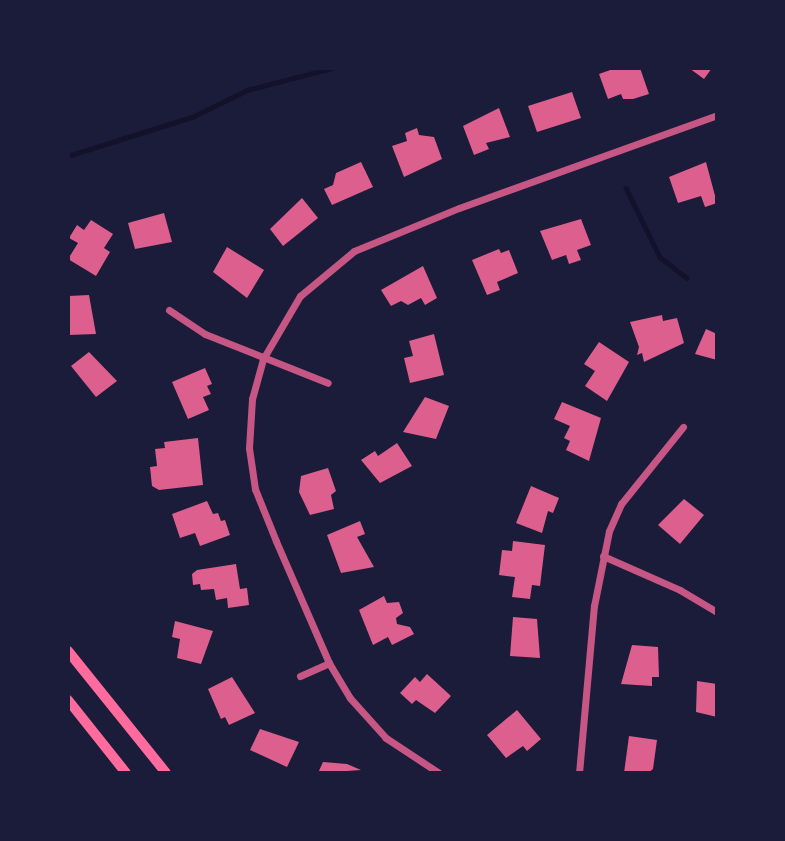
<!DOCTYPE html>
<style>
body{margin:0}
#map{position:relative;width:785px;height:841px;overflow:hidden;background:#1b1b3a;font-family:"PT Sans Narrow",sans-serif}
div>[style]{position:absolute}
.stream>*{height:4.5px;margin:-2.25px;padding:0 2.25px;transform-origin:2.25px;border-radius:2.25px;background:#12122b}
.building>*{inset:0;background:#dd5f8e}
.minor>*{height:7px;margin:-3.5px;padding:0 3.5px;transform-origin:3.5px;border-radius:3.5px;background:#c65784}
.secondary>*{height:10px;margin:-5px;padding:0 5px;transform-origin:5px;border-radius:5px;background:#ff6b9d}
span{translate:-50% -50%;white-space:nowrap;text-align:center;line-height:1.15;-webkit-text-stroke:5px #1b1b3a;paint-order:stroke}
.frame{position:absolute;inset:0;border:70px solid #1b1b3a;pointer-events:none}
</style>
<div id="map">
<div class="stream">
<i style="left:68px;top:156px;width:130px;rotate:-17.5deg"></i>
<i style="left:192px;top:117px;width:61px;rotate:-26.1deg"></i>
<i style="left:247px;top:90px;width:88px;rotate:-14.5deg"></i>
<i style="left:626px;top:188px;width:77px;rotate:63.8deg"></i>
<i style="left:660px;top:257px;width:34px;rotate:38deg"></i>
</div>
<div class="building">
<i style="clip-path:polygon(616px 68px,640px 68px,649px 94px,633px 99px,623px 99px,621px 94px,608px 99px,599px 74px)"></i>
<i style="clip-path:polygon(689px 68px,712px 68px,704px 79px)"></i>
<i style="clip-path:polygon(572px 92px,581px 118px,537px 132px,528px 106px)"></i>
<i style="clip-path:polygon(499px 108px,510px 137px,486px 143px,489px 149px,474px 155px,463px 126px)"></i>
<i style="clip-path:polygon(417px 128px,419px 135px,434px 137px,442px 159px,404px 177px,392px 146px,407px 141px,405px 133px)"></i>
<i style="clip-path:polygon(361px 162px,373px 187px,332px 205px,324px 189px,333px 185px,336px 173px)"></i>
<i style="clip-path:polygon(706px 162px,717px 203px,705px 207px,701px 196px,678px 203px,669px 177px)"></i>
<i style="clip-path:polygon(302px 198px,318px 218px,283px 246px,270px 229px)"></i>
<i style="clip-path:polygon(164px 213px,172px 242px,135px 249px,128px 223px)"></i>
<i style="clip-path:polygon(581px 219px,591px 245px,577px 250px,581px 260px,569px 264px,566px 255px,552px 260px,540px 231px)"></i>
<i style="clip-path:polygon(91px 220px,113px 234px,104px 248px,110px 252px,96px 276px,68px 259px,78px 243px,69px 238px,77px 225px,84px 230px)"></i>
<i style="clip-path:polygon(227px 247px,264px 270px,247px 298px,213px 272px)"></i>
<i style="clip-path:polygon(499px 249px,501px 253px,509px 250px,518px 273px,497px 282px,500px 290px,487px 295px,472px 260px)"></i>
<i style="clip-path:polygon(423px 266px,437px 298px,425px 305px,421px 298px,408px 305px,401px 301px,391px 306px,381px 290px)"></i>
<i style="clip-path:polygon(89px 295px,96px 334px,68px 335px,68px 296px)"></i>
<i style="clip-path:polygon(662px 315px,663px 321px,677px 318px,684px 343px,644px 362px,642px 353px,637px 355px,639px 347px,630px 322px)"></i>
<i style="clip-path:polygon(706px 329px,717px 334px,717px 360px,695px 354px)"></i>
<i style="clip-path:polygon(434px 334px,444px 375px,410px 383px,404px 358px,413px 356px,409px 341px)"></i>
<i style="clip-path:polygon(599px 342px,629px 362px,607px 401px,585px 386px,595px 371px,584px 364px)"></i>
<i style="clip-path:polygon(89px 352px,117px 381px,96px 397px,71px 366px)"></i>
<i style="clip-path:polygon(205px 368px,212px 384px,207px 386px,211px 394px,203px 397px,209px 410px,188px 419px,172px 382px)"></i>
<i style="clip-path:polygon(425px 397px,449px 406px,436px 439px,403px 432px)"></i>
<i style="clip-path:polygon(562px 402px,601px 418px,589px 461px,566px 450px,570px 441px,564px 438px,570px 426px,554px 419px)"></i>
<i style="clip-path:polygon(198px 438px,203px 485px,159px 490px,152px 486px,150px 467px,157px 466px,155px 449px,165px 448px,164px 442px)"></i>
<i style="clip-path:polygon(397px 443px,412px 466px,380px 483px,361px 460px,375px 451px,378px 456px)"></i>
<i style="clip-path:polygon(328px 468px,336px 491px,331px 495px,334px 509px,310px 515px,299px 492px,301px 476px)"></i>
<i style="clip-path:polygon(531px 486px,559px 498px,553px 513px,548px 511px,542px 533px,516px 523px)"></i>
<i style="clip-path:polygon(684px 499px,704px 515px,680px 544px,658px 525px)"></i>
<i style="clip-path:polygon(207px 501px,213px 514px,218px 513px,221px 521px,225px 520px,230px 535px,200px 546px,195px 533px,180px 538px,172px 514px)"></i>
<i style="clip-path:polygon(360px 521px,365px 534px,357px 537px,374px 567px,341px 573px,327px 535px)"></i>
<i style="clip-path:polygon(513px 541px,545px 545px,540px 586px,532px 585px,530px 599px,512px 597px,515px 577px,499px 575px,502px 550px,512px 551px)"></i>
<i style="clip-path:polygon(236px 564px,240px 589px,247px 588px,249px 605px,228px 608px,227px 598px,216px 600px,214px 589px,201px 590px,200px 584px,193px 585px,192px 574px,197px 570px)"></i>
<i style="clip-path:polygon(384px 596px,387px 603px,399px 602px,403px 613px,396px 618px,397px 624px,410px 627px,414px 634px,392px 645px,388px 637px,373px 645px,359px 610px)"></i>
<i style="clip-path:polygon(513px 617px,537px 619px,540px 658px,510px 656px)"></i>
<i style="clip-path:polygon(175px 621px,213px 631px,201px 664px,177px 658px,180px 639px,172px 637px)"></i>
<i style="clip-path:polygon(632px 645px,658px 647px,659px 677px,652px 677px,652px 686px,621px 684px)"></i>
<i style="clip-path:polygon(427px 674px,451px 696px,435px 713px,416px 700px,412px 704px,400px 693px,415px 677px,420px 682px)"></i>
<i style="clip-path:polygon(232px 677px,255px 713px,229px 725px,225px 717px,221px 719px,208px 689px)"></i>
<i style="clip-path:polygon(697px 681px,717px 684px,717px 717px,696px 712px)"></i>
<i style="clip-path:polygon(517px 710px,541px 739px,527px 751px,523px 746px,506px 758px,487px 735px)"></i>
<i style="clip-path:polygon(260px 729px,299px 742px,287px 767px,250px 750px)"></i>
<i style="clip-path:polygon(629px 736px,657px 740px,653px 769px,648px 773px,624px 773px)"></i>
<i style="clip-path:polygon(323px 762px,347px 764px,361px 770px,318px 773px)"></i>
</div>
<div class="minor">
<i style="left:169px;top:310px;width:43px;rotate:33.7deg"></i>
<i style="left:205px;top:334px;width:132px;rotate:21.7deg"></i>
<i style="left:603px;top:556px;width:84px;rotate:23.8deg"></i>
<i style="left:680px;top:590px;width:43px;rotate:30.7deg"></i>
<i style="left:300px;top:676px;width:32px;rotate:-24deg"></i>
<i style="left:439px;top:773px;width:64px;rotate:-146.6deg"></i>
<i style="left:386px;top:738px;width:54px;rotate:-132deg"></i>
<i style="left:350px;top:698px;width:41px;rotate:-121deg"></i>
<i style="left:329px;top:663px;width:133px;rotate:-113.5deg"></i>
<i style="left:276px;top:541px;width:56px;rotate:-112deg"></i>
<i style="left:255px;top:489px;width:41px;rotate:-98.3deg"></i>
<i style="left:249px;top:448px;width:49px;rotate:-86.5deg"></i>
<i style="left:252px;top:399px;width:41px;rotate:-74.6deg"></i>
<i style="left:263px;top:359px;width:73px;rotate:-59.6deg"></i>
<i style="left:300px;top:296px;width:70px;rotate:-39.8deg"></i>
<i style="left:354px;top:251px;width:113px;rotate:-22.3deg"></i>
<i style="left:459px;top:208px;width:274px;rotate:-19.8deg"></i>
<i style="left:579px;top:773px;width:168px;rotate:-84.9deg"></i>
<i style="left:594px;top:606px;width:76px;rotate:-78.7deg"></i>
<i style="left:609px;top:531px;width:30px;rotate:-66deg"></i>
<i style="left:621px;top:504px;width:99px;rotate:-51.2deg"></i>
</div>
<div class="secondary">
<i style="left:68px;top:651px;width:156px;rotate:51.2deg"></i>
<i style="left:68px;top:700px;width:93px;rotate:51.5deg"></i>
</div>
<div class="frame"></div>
</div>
